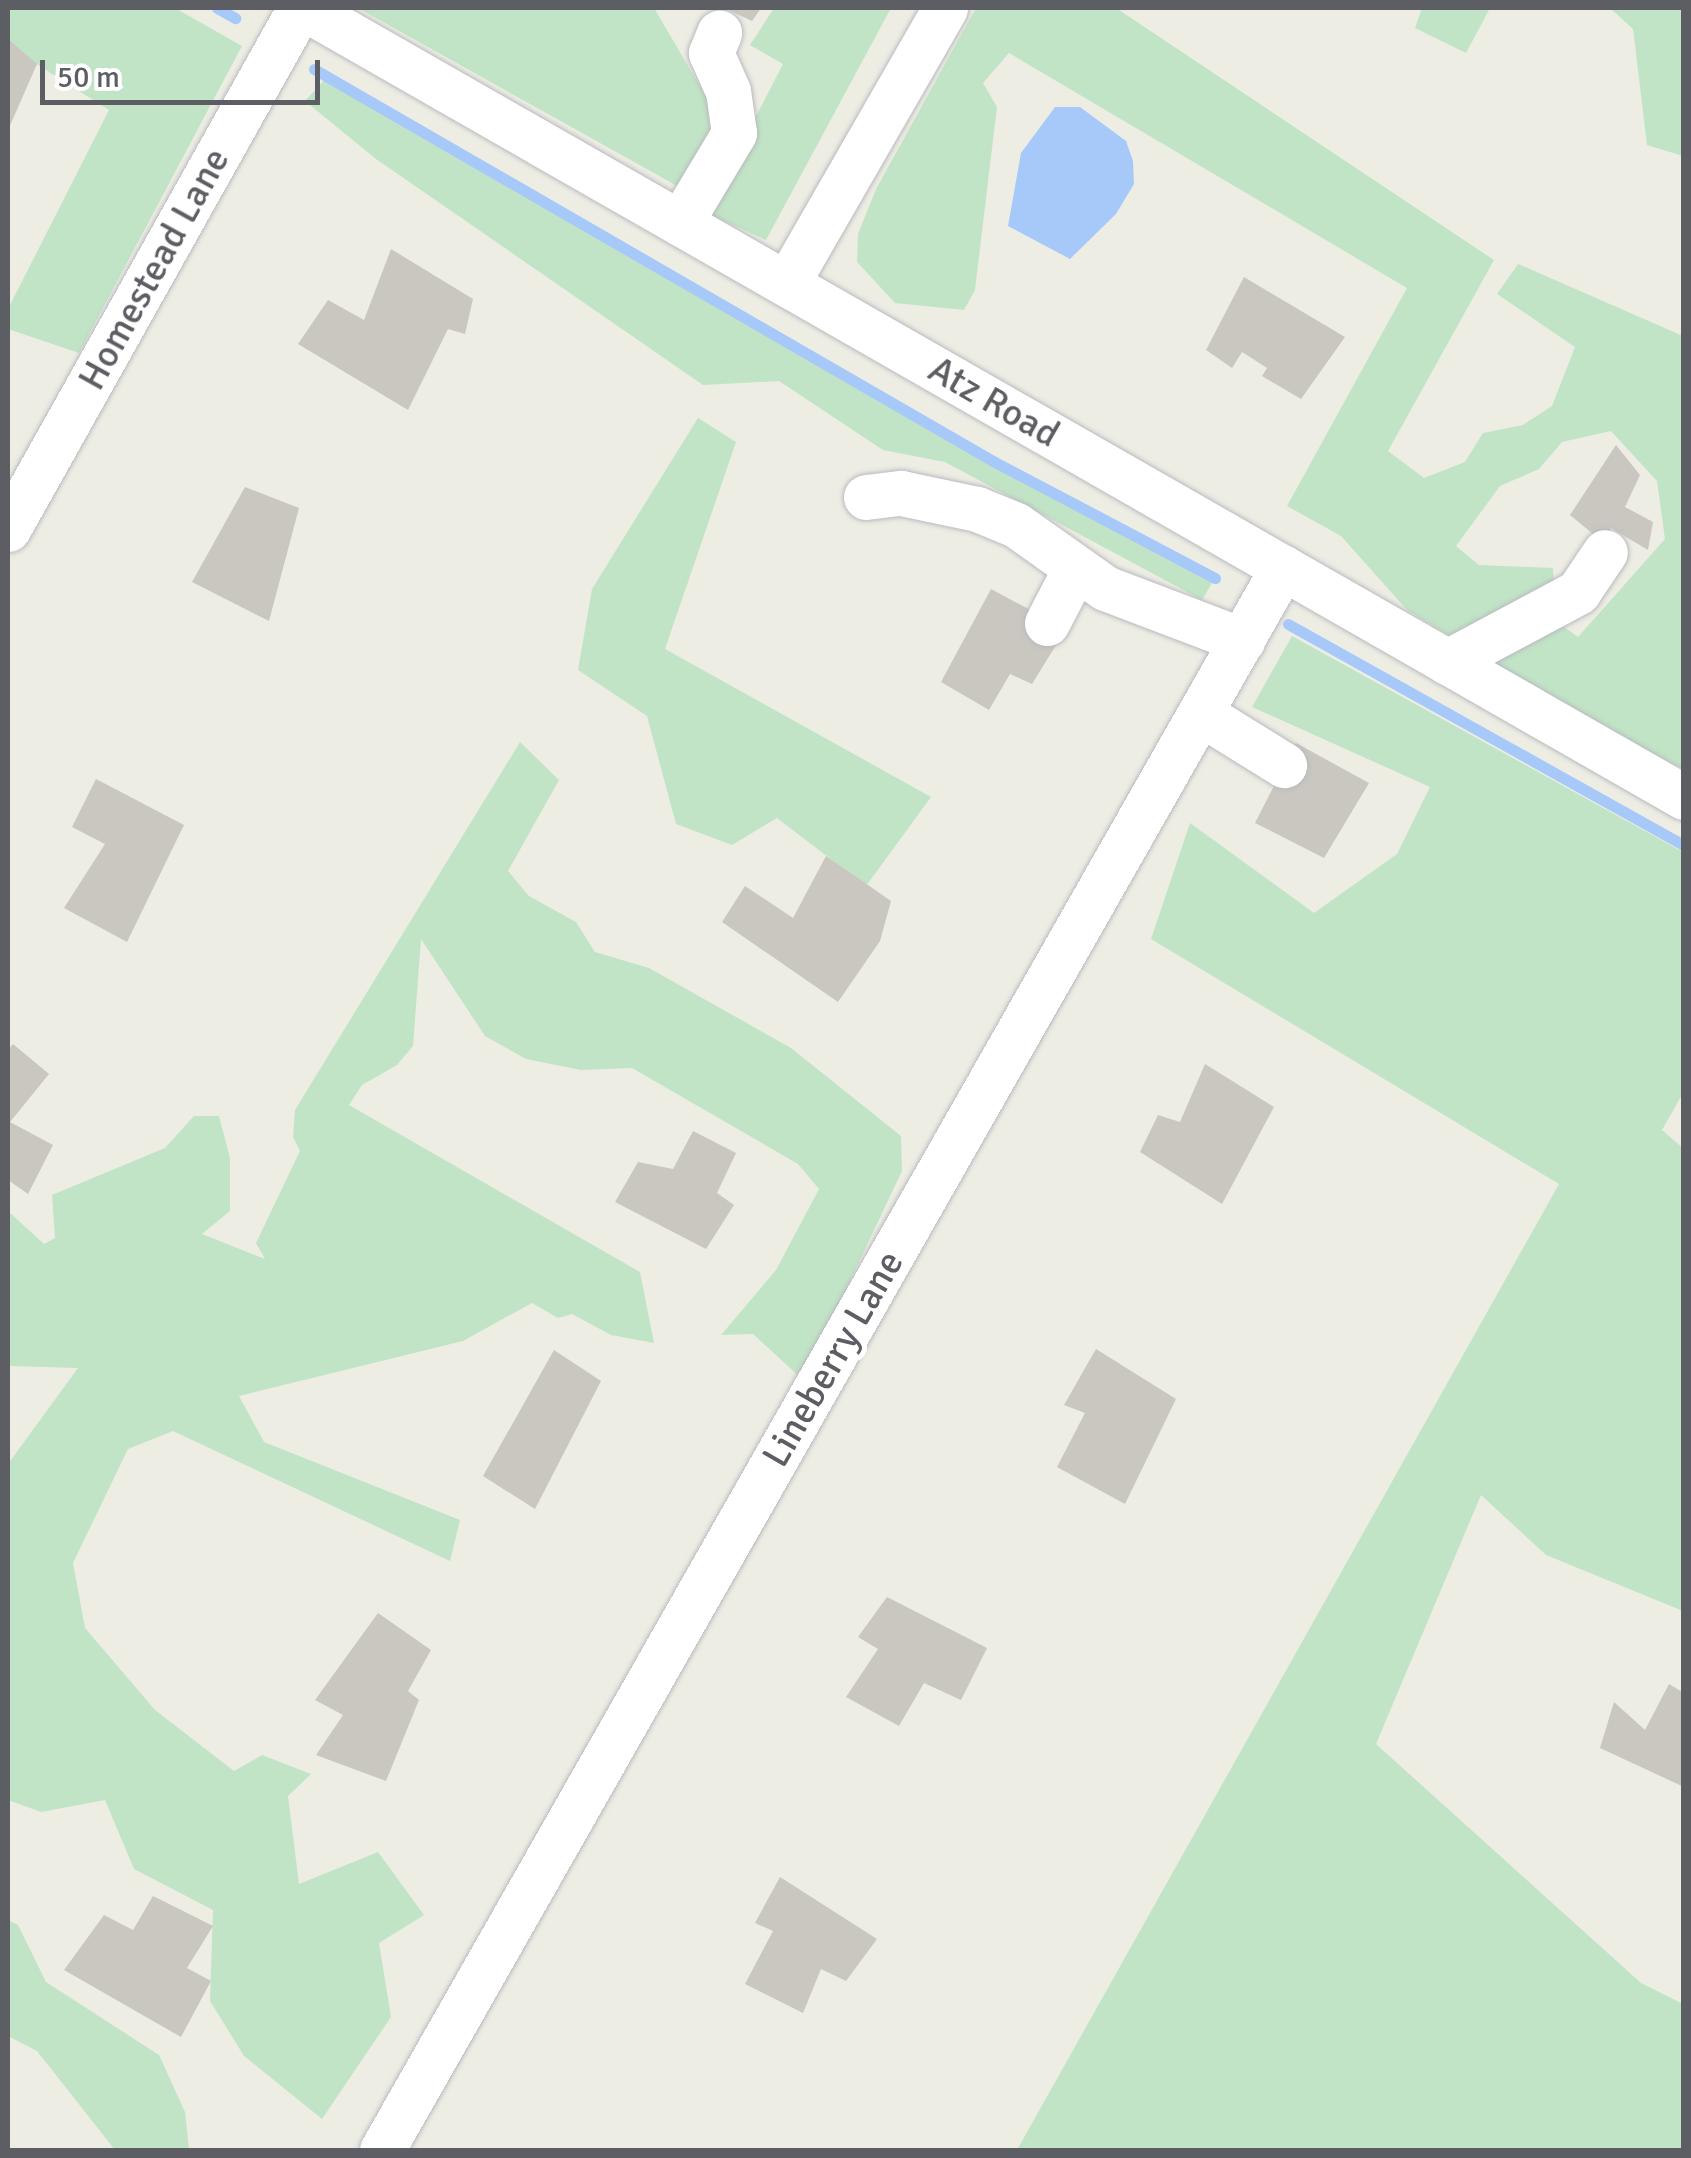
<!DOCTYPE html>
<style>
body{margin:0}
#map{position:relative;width:1691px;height:2158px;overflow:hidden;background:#edede4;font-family:Signika,sans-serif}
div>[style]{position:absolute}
.green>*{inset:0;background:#c1e4c6}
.water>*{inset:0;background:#a7c9fa}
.stream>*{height:11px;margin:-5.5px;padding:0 5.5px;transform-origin:5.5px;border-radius:5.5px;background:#a7c9fa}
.building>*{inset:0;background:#c9c7c0}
.roads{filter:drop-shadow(0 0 2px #b9babf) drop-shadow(0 0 2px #b9babf)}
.minor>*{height:45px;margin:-22.5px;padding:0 22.5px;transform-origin:22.5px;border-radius:22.5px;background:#fff}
span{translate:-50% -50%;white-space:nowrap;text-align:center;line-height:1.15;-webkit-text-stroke:10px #fff;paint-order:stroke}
.street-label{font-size:38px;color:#5c5e63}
.frame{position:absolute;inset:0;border:10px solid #5c5e63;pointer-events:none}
.scale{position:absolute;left:40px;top:60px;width:280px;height:45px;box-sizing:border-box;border:5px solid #5c5e63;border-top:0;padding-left:12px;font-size:30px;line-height:35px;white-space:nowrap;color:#5c5e63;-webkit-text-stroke:8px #fff;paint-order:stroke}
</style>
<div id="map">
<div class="green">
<i style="clip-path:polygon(8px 8px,175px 8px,242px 46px,79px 353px,8px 329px,8px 309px,109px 110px,8px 46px)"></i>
<i style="clip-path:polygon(358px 8px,654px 8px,724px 127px,679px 187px)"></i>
<i style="clip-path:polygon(774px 8px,891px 8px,766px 240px,706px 213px,783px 64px,750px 45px)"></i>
<i style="clip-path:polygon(evenodd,976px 8px,1116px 8px,1494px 260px,1388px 451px,1424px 478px,1465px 462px,1483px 433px,1523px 425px,1552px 406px,1575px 347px,1497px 294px,1518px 264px,1683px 336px,1683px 769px,1601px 727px,1407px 610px,1341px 536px,1287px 506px,1407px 288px,1009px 53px,983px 83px,997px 107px,975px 290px,964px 310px,895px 303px,857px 262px,858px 234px,876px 189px,976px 8px,1611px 431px,1657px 481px,1665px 539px,1578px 637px,1536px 607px,1554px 586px,1553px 568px,1479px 565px,1456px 546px,1500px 486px,1539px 469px,1562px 442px,1611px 431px)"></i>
<i style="clip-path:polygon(1422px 8px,1490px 8px,1466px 53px,1415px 28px)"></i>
<i style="clip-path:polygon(1610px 8px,1683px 8px,1683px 156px,1647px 145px,1633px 29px)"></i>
<i style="clip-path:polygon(328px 76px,993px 461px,1215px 578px,1202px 600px,945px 462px,883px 450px,779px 381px,703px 385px,376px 159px,305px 101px)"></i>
<i style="clip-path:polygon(698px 418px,736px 442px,665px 649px,931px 797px,866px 886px,777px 818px,732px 845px,676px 824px,647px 716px,578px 670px,592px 589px)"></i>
<i style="clip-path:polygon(1292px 636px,1683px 852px,1683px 1093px,1662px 1130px,1684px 1149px,1683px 1611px,1546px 1555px,1481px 1495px,1376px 1744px,1641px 1983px,1683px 2004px,1683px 2150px,1017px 2150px,1559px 1184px,1151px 939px,1190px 823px,1314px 913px,1397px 854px,1430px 787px,1252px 707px)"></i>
<i style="clip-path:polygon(520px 742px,559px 780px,508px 871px,529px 896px,576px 922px,595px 952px,649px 968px,791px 1048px,901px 1136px,902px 1171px,803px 1380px,753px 1334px,721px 1335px,776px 1270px,819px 1189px,798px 1164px,632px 1068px,581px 1070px,526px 1059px,485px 1036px,421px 939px,413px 1046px,397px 1065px,362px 1085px,349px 1105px,640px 1272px,654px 1343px,611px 1335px,572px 1314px,558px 1318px,532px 1303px,463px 1341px,239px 1396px,264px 1442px,460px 1520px,450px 1561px,173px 1431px,128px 1449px,73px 1563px,85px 1628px,155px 1710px,234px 1771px,262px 1755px,311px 1774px,288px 1796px,299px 1884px,378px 1852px,424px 1915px,379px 1943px,391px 2017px,322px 2119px,244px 2056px,210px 2001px,213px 1910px,134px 1869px,105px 1800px,41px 1812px,8px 1800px,8px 1464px,78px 1368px,8px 1366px,8px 1211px,44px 1244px,55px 1238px,52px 1195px,165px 1148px,194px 1116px,219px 1116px,230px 1158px,230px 1211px,202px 1234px,265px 1259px,256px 1243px,300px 1151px,293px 1137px,295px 1110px)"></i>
<i style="clip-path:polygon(8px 1920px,18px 1925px,46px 1982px,159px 2055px,185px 2112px,189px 2150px,115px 2150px,37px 2051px,8px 2036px)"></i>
</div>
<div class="water">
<i style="clip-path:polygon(1055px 107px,1080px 107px,1126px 141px,1133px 161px,1134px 184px,1116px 214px,1070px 259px,1008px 226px,1021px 153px)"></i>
</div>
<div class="stream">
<i style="left:217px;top:8px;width:21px;rotate:29deg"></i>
<i style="left:314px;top:69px;width:784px;rotate:30deg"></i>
<i style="left:993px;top:461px;width:251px;rotate:27.8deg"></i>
<i style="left:1288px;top:624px;width:453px;rotate:29.2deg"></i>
</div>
<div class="building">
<i style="clip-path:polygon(724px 8px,761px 8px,752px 21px)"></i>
<i style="clip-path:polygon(8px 39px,37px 64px,8px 130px)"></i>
<i style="clip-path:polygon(391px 249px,473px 299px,465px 334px,448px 329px,408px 410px,298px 344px,328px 300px,364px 320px)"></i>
<i style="clip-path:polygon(1244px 277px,1345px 337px,1301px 399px,1262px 376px,1267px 368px,1242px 352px,1232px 368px,1206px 350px)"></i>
<i style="clip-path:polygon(1616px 445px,1640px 475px,1625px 507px,1653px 522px,1648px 550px,1611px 528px,1605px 544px,1570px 515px)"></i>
<i style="clip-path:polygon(245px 487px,299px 508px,269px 621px,192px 582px)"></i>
<i style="clip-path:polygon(991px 589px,1066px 629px,1032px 684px,1010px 674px,989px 710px,941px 682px)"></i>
<i style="clip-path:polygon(1296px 743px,1369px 783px,1324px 858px,1255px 823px)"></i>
<i style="clip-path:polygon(96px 779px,184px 825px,127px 942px,64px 908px,105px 844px,72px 827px)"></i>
<i style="clip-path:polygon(826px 856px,891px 901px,880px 941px,838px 1002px,722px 922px,745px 886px,793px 918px)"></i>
<i style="clip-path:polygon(13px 1044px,49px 1074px,10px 1122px,53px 1145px,28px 1194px,8px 1180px,8px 1050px)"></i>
<i style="clip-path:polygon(1205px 1064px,1274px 1107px,1222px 1204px,1140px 1152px,1158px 1115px,1180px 1122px)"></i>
<i style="clip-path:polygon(693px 1131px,736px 1153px,717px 1193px,734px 1205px,706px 1249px,615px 1202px,638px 1162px,673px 1169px)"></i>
<i style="clip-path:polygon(1096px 1349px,1176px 1399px,1125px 1504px,1057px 1467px,1085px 1413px,1064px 1405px)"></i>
<i style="clip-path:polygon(554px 1350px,601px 1381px,535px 1509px,483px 1476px)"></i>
<i style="clip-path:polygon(887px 1597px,987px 1648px,961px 1700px,924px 1683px,899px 1726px,846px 1697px,878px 1649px,858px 1637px)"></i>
<i style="clip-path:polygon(378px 1613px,431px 1650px,408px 1691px,419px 1700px,386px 1781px,316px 1755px,343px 1715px,315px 1700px)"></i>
<i style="clip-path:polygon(1669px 1684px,1684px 1693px,1684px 1787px,1600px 1748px,1614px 1702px,1645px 1730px)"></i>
<i style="clip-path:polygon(780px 1877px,877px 1939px,846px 1981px,821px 1969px,803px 2013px,745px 1984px,773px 1931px,755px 1923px)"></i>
<i style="clip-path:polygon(153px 1896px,213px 1926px,187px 1968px,211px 1981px,181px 2037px,64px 1970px,104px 1915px,133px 1930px)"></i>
</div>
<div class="roads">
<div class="minor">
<i style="left:304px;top:8px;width:1590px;rotate:29.76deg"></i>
<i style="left:680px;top:223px;width:105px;rotate:-59deg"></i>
<i style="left:734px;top:133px;width:42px;rotate:-98.1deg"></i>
<i style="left:728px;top:91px;width:42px;rotate:-114.1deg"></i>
<i style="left:711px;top:53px;width:22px;rotate:-68deg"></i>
<i style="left:787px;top:283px;width:317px;rotate:-60.1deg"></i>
<i style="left:866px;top:497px;width:35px;rotate:-7deg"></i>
<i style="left:901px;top:493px;width:78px;rotate:11.9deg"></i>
<i style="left:977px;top:509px;width:42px;rotate:22.3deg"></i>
<i style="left:1016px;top:525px;width:109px;rotate:35.3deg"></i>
<i style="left:1105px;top:588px;width:147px;rotate:20.8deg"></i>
<i style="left:8px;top:529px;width:597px;rotate:-60.73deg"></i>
<i style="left:1047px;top:623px;width:61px;rotate:-62.6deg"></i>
<i style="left:1447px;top:662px;width:149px;rotate:-28.1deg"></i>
<i style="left:1578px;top:592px;width:48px;rotate:-56deg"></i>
<i style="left:1200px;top:713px;width:99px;rotate:31.8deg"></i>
<i style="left:382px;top:2150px;width:1821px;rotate:-60.35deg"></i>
</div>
</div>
<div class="street-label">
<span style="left:154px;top:269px;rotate:-61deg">Homestead Lane</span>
<span style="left:994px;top:402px;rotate:30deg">Atz Road</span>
<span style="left:833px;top:1359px;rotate:-60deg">Lineberry Lane</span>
</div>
<div class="frame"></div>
<div class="scale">50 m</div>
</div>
